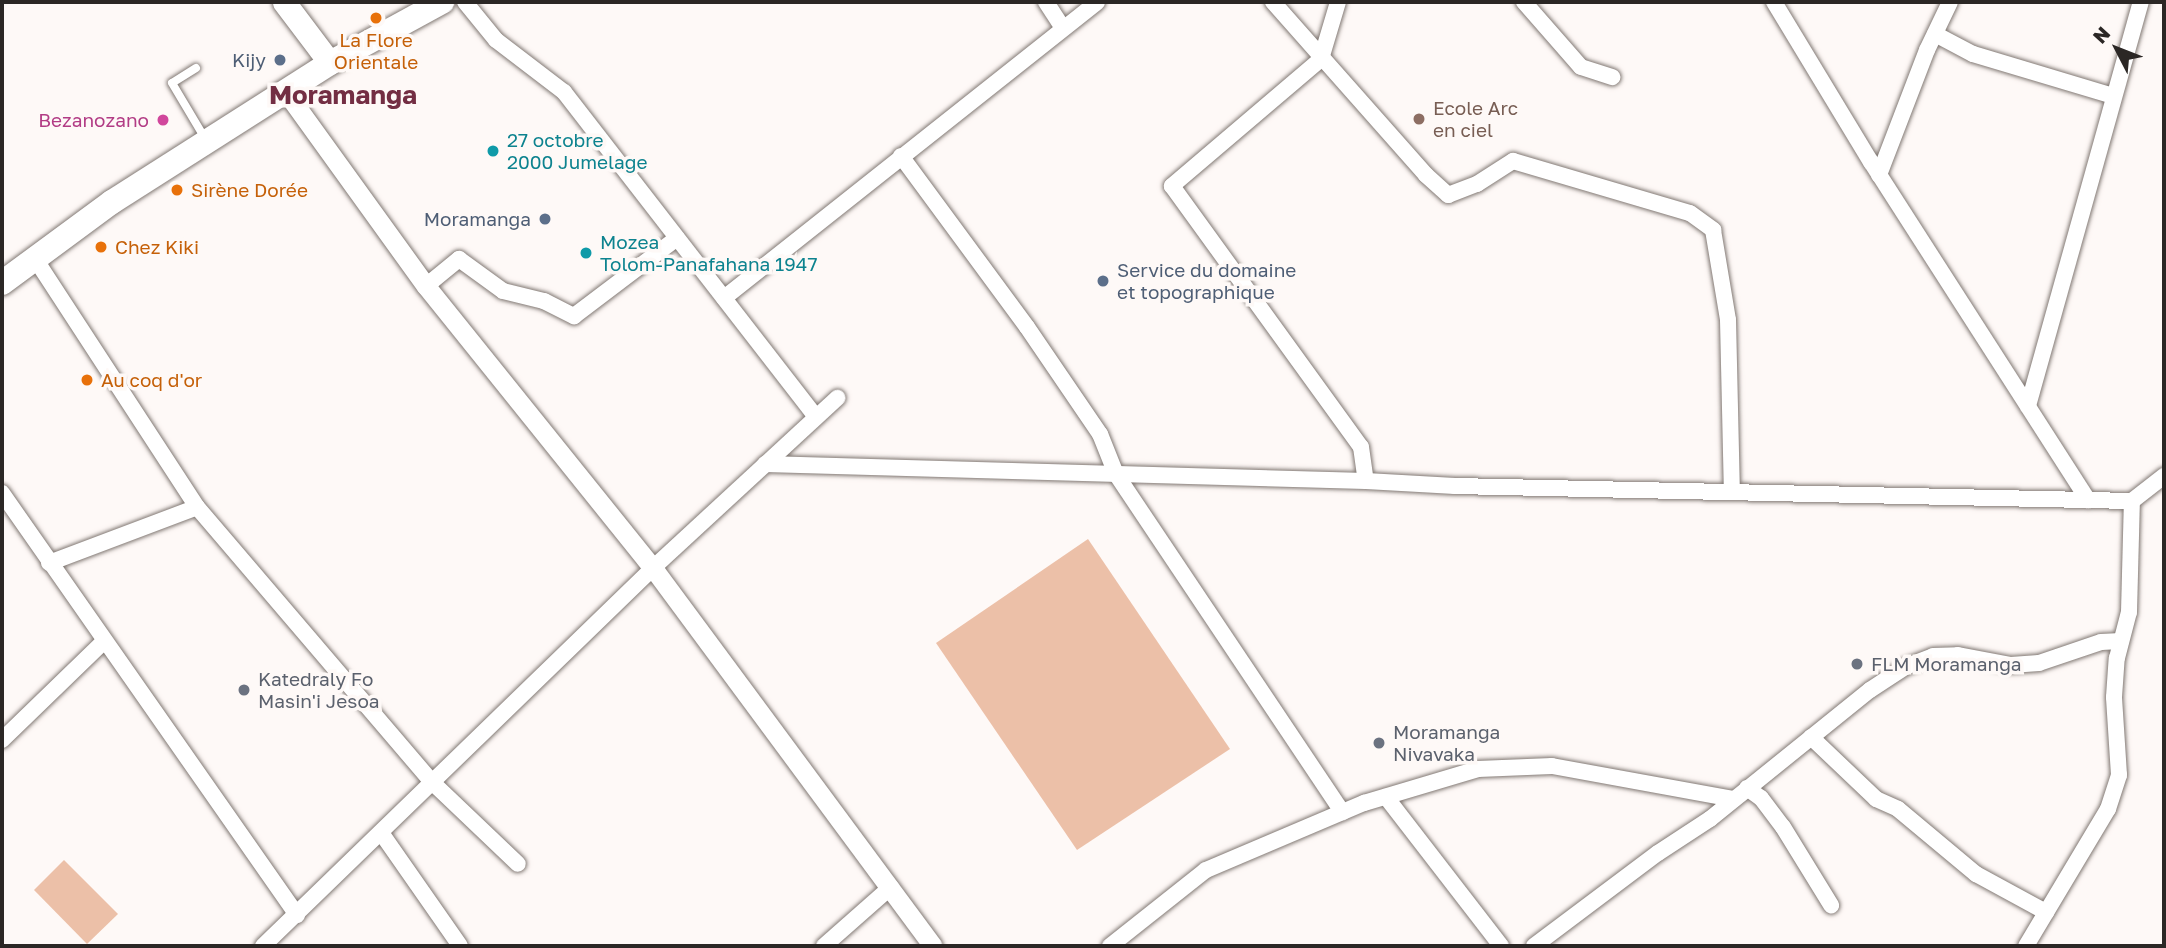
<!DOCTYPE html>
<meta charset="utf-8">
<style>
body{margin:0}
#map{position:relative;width:2166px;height:948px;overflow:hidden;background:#fef9f7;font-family:"Golos Text",sans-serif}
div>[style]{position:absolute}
.green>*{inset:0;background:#ecc0a8}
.roads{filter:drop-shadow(0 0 2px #817873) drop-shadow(0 0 2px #817873)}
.service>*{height:8px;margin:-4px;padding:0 4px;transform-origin:4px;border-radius:4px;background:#fff}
.minor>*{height:16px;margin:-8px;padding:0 8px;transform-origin:8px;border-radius:8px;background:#fff}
.tertiary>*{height:19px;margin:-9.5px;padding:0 9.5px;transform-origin:9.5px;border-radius:9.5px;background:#fff}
.secondary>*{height:23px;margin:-11.5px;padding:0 11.5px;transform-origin:11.5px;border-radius:11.5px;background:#fff}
.primary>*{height:24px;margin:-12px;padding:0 12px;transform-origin:12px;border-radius:12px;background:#fff}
.dots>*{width:19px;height:19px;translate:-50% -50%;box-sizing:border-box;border:4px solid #fef9f7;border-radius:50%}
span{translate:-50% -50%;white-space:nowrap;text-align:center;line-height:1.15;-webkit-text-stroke:7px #fef9f7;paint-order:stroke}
.food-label{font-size:19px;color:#c56008}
.left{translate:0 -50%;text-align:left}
.service-label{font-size:19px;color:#4e5e75}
.right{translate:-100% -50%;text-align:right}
.education-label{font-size:19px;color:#785e54}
.hotel-label{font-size:19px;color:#b23c85}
.culture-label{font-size:19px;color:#0d838f}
.worship-label{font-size:19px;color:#5b616d}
.district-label{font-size:26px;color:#732e43;font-weight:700}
.frame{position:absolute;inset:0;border:4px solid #2b2725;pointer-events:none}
.north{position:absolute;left:2082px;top:14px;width:70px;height:70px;-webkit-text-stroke:5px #fef9f7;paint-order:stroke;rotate:312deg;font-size:19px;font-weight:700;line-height:28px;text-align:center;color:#2b2725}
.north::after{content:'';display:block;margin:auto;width:24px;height:32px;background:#2b2725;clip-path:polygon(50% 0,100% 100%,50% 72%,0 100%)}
</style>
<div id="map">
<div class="green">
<i style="clip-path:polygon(1088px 539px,1230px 749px,1077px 850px,936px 643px)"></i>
<i style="clip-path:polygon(64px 860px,118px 914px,87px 944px,34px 890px)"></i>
</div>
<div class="roads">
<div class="service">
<i style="left:196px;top:68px;width:28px;rotate:148deg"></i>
<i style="left:172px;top:83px;width:66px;rotate:59.2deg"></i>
</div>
<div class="minor">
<i style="left:465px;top:2px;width:49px;rotate:50.8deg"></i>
<i style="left:496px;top:40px;width:86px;rotate:37.4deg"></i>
<i style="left:564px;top:92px;width:411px;rotate:52.2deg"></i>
<i style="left:1046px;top:2px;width:31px;rotate:57deg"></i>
<i style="left:1273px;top:2px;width:231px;rotate:48.5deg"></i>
<i style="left:1426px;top:175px;width:30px;rotate:42deg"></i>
<i style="left:1448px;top:195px;width:31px;rotate:-21deg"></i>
<i style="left:1477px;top:184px;width:43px;rotate:-32.6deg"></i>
<i style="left:1513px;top:161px;width:184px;rotate:16.4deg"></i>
<i style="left:1690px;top:213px;width:29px;rotate:36deg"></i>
<i style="left:1713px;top:230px;width:91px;rotate:80.5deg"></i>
<i style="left:1728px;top:320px;width:172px;rotate:88.7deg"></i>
<i style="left:1338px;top:2px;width:59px;rotate:106.6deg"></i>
<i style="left:1321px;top:59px;width:196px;rotate:139.6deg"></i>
<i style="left:1172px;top:186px;width:322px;rotate:54.1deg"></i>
<i style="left:1361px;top:447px;width:34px;rotate:82deg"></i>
<i style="left:1524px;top:2px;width:86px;rotate:48.8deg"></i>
<i style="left:1581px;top:67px;width:33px;rotate:18deg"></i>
<i style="left:1774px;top:2px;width:187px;rotate:58.8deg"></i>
<i style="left:1871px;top:162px;width:402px;rotate:57.3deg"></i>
<i style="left:1935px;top:34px;width:43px;rotate:27.8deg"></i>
<i style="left:1973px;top:54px;width:146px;rotate:16.7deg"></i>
<i style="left:901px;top:156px;width:212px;rotate:53.6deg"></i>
<i style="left:1027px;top:327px;width:130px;rotate:55.7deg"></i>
<i style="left:1100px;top:434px;width:43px;rotate:68.2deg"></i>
<i style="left:1116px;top:474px;width:407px;rotate:56.2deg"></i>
<i style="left:1879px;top:175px;width:134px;rotate:-69deg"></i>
<i style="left:1927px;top:50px;width:53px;rotate:-64.4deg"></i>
<i style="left:34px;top:257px;width:298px;rotate:56.9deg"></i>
<i style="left:197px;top:507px;width:363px;rotate:49.5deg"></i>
<i style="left:433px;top:783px;width:117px;rotate:43.6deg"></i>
<i style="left:426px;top:286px;width:43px;rotate:-39.3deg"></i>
<i style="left:459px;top:259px;width:54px;rotate:36deg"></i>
<i style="left:503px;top:291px;width:42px;rotate:13.7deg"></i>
<i style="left:544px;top:301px;width:34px;rotate:27deg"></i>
<i style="left:574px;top:316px;width:129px;rotate:-37.1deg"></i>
<i style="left:724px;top:298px;width:476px;rotate:-38.4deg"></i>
<i style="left:2028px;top:406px;width:420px;rotate:-74.4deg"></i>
<i style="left:765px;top:464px;width:601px;rotate:1.62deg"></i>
<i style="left:1366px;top:481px;width:89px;rotate:3.2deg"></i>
<i style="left:1455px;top:486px;width:677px;rotate:1.27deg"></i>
<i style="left:2132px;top:501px;width:41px;rotate:-38deg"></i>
<i style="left:2px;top:493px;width:515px;rotate:55.04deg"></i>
<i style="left:49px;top:563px;width:158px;rotate:-20.7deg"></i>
<i style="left:1811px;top:737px;width:90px;rotate:43.6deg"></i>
<i style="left:1876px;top:799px;width:24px;rotate:24deg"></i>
<i style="left:1898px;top:809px;width:102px;rotate:39.8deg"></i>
<i style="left:1976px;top:874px;width:80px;rotate:28.5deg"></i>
<i style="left:2px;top:740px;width:142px;rotate:-44.1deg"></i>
<i style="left:1747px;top:788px;width:17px;rotate:36deg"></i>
<i style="left:1761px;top:798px;width:36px;rotate:53deg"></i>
<i style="left:1783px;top:827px;width:92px;rotate:58.4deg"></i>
<i style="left:1386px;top:797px;width:188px;rotate:52.3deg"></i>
<i style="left:382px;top:834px;width:136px;rotate:55.1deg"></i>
<i style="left:263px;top:946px;width:543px;rotate:-44.1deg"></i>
<i style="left:653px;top:568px;width:251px;rotate:-42.7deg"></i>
<i style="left:824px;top:946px;width:89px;rotate:-41.4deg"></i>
<i style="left:1110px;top:946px;width:122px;rotate:-38.4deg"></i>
<i style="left:1206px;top:870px;width:172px;rotate:-23deg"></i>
<i style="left:1364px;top:803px;width:119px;rotate:-16.6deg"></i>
<i style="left:1478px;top:769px;width:74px;rotate:-2.3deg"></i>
<i style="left:1552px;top:766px;width:185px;rotate:10.3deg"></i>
<i style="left:1534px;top:946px;width:155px;rotate:-36.9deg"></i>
<i style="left:1658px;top:853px;width:62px;rotate:-33.2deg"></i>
<i style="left:1710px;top:819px;width:206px;rotate:-38.9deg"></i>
<i style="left:1870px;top:690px;width:42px;rotate:-33.3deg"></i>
<i style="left:1905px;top:667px;width:30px;rotate:-21deg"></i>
<i style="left:1933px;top:656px;width:25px;rotate:-2deg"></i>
<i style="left:1958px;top:655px;width:54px;rotate:10.7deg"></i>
<i style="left:2011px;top:665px;width:28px;rotate:-4deg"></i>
<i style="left:2039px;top:663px;width:65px;rotate:-18.7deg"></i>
<i style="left:2101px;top:642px;width:20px;rotate:-3deg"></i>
<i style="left:2026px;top:946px;width:160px;rotate:-59.1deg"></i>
<i style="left:2108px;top:809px;width:36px;rotate:-72deg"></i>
<i style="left:2119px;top:775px;width:78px;rotate:-93.7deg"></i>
<i style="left:2114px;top:697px;width:39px;rotate:-86deg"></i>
<i style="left:2117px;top:658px;width:48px;rotate:-75.4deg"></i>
<i style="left:2129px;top:612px;width:111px;rotate:-88.5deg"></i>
</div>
<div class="tertiary">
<i style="left:286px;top:92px;width:239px;rotate:54.2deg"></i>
<i style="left:426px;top:286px;width:362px;rotate:51.2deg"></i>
<i style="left:653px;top:568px;width:470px;rotate:53.5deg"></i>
</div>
<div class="secondary">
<i style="left:284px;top:2px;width:76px;rotate:53deg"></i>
</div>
<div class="primary">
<i style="left:2px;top:283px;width:137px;rotate:-36.4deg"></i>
<i style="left:112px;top:202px;width:259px;rotate:-32.5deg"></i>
<i style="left:330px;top:63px;width:128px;rotate:-28.6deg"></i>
</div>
</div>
<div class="dots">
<i style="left:376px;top:18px;background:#e8710a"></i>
<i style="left:280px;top:60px;background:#5c6f8a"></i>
<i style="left:1419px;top:119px;background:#8d6e63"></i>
<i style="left:163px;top:120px;background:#d1479c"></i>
<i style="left:493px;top:151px;background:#0f9aa8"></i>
<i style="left:177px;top:190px;background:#e8710a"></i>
<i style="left:545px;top:219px;background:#5c6f8a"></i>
<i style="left:101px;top:247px;background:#e8710a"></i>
<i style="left:586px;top:253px;background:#0f9aa8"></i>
<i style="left:1103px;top:281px;background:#5c6f8a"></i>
<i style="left:87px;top:380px;background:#e8710a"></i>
<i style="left:1857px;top:664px;background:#6b7280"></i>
<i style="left:244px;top:690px;background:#6b7280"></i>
<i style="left:1379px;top:743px;background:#6b7280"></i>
</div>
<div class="food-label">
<span style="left:376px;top:51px">La Flore<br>Orientale</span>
<span class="left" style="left:191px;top:190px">Sirène Dorée</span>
<span class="left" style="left:115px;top:247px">Chez Kiki</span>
<span class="left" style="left:101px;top:380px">Au coq d'or</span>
</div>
<div class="service-label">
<span class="right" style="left:266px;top:60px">Kijy</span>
<span class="right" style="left:531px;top:219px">Moramanga</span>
<span class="left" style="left:1117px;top:281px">Service du domaine<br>et topographique</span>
</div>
<div class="education-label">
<span class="left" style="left:1433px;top:119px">Ecole Arc<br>en ciel</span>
</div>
<div class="hotel-label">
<span class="right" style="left:149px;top:120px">Bezanozano</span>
</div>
<div class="culture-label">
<span class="left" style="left:507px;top:151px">27 octobre<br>2000 Jumelage</span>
<span class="left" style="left:600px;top:253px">Mozea<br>Tolom-Panafahana 1947</span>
</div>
<div class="worship-label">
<span class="left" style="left:1871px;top:664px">FLM Moramanga</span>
<span class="left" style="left:258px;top:690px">Katedraly Fo<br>Masin'i Jesoa</span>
<span class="left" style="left:1393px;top:743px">Moramanga<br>Nivavaka</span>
</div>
<div class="district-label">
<span style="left:343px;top:95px">Moramanga</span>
</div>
<div class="frame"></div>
<div class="north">N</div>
</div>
